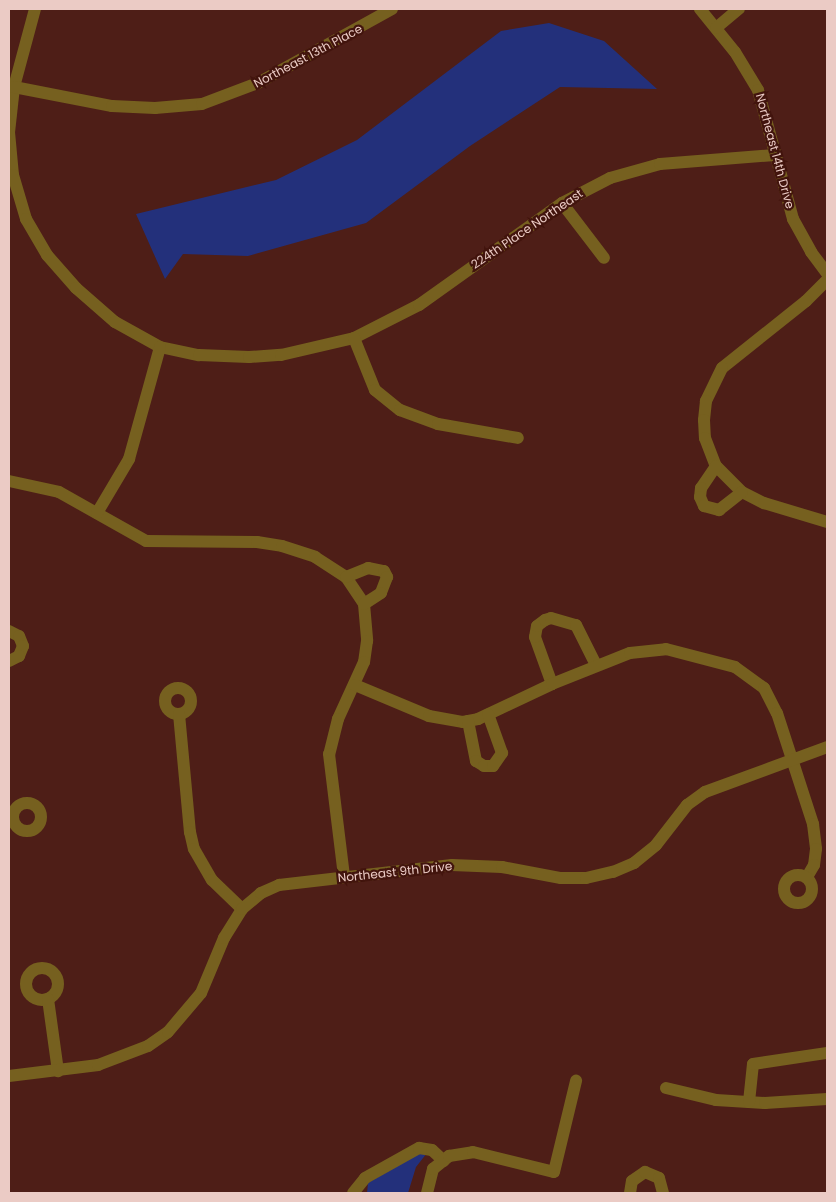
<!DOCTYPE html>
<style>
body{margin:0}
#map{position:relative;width:836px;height:1202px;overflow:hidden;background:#4e1e17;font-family:Poppins,sans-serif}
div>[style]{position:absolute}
.green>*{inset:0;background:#23307b}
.minor>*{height:12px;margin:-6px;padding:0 6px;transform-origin:6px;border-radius:6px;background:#76601f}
.minor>.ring{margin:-6px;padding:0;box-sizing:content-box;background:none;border:12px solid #76601f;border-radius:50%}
span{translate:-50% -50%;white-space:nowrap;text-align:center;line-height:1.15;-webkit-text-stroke:4.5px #42140d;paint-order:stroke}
.street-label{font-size:12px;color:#ebcbc5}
.frame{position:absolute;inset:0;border:10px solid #ebcbc5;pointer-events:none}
</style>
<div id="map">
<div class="green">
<i style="clip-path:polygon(549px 23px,604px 41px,657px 89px,560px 87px,470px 146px,366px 223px,248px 256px,183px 254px,165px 279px,136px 214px,276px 180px,357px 140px,501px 31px)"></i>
<i style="clip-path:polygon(427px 1153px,416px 1167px,408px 1193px,367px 1193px,368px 1183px,416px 1154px)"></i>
</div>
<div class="minor">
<i style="left:35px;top:9px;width:81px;rotate:105.1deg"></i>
<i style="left:14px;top:87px;width:45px;rotate:96.3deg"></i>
<i style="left:9px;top:132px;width:43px;rotate:84.7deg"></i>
<i style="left:13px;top:175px;width:46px;rotate:73.5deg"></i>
<i style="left:26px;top:219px;width:42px;rotate:59.7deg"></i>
<i style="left:47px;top:255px;width:44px;rotate:48.7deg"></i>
<i style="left:76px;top:288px;width:52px;rotate:41.1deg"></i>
<i style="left:115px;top:322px;width:51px;rotate:29.1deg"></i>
<i style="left:160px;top:347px;width:40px;rotate:12deg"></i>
<i style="left:199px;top:355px;width:50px;rotate:2.3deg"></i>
<i style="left:249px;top:357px;width:32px;rotate:-4deg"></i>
<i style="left:281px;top:355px;width:75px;rotate:-13.1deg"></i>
<i style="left:354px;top:338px;width:73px;rotate:-26.9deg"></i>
<i style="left:419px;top:305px;width:176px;rotate:-35.5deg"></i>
<i style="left:562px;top:203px;width:54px;rotate:-27.5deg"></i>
<i style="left:610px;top:178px;width:52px;rotate:-15.6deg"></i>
<i style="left:660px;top:164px;width:115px;rotate:-4.5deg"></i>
<i style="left:700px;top:9px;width:55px;rotate:50.9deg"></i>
<i style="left:735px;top:52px;width:44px;rotate:58.8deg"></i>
<i style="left:758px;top:90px;width:134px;rotate:74.8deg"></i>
<i style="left:793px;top:219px;width:38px;rotate:61deg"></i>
<i style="left:811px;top:252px;width:26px;rotate:53deg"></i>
<i style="left:716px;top:28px;width:30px;rotate:-40deg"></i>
<i style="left:14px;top:87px;width:100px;rotate:11deg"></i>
<i style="left:112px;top:106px;width:43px;rotate:2.7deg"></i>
<i style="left:155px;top:108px;width:47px;rotate:-4.9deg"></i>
<i style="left:202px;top:104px;width:60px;rotate:-20.6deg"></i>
<i style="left:258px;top:83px;width:153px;rotate:-28.9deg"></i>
<i style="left:562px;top:203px;width:69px;rotate:52.6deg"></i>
<i style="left:827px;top:280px;width:30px;rotate:135deg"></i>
<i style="left:806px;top:301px;width:107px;rotate:141.4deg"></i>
<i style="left:722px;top:368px;width:37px;rotate:116deg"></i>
<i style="left:706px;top:401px;width:19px;rotate:96deg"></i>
<i style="left:704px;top:420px;width:18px;rotate:87deg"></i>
<i style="left:705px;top:438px;width:30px;rotate:69deg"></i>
<i style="left:716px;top:466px;width:37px;rotate:45deg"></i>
<i style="left:742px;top:492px;width:25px;rotate:27deg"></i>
<i style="left:764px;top:503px;width:66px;rotate:16.8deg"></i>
<i style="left:354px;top:338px;width:56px;rotate:68deg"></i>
<i style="left:375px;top:390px;width:32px;rotate:39deg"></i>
<i style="left:400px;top:410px;width:40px;rotate:20.2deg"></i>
<i style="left:438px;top:424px;width:81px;rotate:9.9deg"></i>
<i style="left:716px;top:466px;width:27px;rotate:124deg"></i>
<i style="left:701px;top:488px;width:9px;rotate:96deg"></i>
<i style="left:700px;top:497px;width:10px;rotate:66deg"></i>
<i style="left:704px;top:506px;width:16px;rotate:15deg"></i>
<i style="left:719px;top:510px;width:29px;rotate:-38deg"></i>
<i style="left:9px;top:481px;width:51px;rotate:12.4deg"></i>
<i style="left:59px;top:492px;width:100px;rotate:29.4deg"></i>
<i style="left:146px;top:541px;width:111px;rotate:0.5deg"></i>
<i style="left:257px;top:542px;width:25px;rotate:9deg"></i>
<i style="left:282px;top:546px;width:35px;rotate:18deg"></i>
<i style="left:315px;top:557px;width:37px;rotate:33deg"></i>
<i style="left:346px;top:577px;width:32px;rotate:56deg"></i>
<i style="left:364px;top:604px;width:37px;rotate:85deg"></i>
<i style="left:367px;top:641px;width:21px;rotate:98deg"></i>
<i style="left:364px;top:662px;width:63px;rotate:114.5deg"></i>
<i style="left:338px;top:719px;width:36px;rotate:104deg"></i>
<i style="left:329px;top:754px;width:124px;rotate:83deg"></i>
<i style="left:97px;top:513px;width:63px;rotate:-59.3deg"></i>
<i style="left:129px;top:459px;width:116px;rotate:-74.5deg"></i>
<i style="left:346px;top:577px;width:24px;rotate:-22deg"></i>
<i style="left:368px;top:568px;width:16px;rotate:11deg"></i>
<i style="left:384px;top:571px;width:7px;rotate:63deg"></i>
<i style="left:387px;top:577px;width:17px;rotate:111deg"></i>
<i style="left:381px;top:593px;width:20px;rotate:147deg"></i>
<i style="left:9px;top:631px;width:11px;rotate:27deg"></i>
<i style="left:19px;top:636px;width:11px;rotate:68deg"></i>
<i style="left:23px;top:646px;width:11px;rotate:112deg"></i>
<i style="left:19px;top:656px;width:11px;rotate:153deg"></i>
<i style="left:552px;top:684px;width:50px;rotate:-109.9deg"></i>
<i style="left:535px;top:637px;width:11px;rotate:-80deg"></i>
<i style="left:537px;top:626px;width:10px;rotate:-37deg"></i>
<i style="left:545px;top:620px;width:6px;rotate:-18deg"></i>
<i style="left:551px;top:618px;width:26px;rotate:16deg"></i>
<i style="left:576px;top:625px;width:45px;rotate:63.4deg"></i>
<i style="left:355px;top:685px;width:80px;rotate:22.7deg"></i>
<i style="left:429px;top:716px;width:35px;rotate:10deg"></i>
<i style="left:463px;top:722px;width:15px;rotate:-11deg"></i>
<i style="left:478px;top:719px;width:82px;rotate:-25.3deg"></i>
<i style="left:552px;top:684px;width:84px;rotate:-21.7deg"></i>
<i style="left:630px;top:653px;width:36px;rotate:-6deg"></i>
<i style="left:666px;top:649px;width:71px;rotate:14.6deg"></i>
<i style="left:735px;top:667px;width:36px;rotate:36deg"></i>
<i style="left:764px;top:688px;width:28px;rotate:63deg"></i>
<i style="left:777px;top:713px;width:117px;rotate:72deg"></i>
<i style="left:813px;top:824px;width:25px;rotate:83deg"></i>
<i style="left:816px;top:849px;width:16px;rotate:97deg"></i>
<i style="left:814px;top:865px;width:14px;rotate:120deg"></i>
<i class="ring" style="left:165px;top:688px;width:14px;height:14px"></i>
<i style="left:179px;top:714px;width:119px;rotate:84.7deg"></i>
<i style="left:190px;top:832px;width:17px;rotate:77deg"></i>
<i style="left:194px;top:849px;width:36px;rotate:60deg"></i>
<i style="left:212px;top:880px;width:42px;rotate:44deg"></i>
<i style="left:468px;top:721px;width:41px;rotate:78.7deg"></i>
<i style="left:476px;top:761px;width:9px;rotate:32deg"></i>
<i style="left:484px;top:766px;width:9px"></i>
<i style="left:493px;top:766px;width:16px;rotate:-55deg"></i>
<i style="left:502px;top:753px;width:41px;rotate:-109.7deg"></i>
<i class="ring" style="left:13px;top:803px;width:16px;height:16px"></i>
<i class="ring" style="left:784px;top:875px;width:16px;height:16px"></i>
<i class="ring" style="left:26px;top:968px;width:20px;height:20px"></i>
<i style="left:48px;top:999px;width:73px;rotate:82.1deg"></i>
<i style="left:9px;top:1076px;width:90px;rotate:-7deg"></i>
<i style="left:98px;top:1065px;width:53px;rotate:-20.8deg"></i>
<i style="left:148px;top:1046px;width:24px;rotate:-35deg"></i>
<i style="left:168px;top:1032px;width:51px;rotate:-49.8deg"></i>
<i style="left:201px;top:993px;width:60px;rotate:-67.3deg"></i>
<i style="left:224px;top:938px;width:34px;rotate:-58deg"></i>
<i style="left:242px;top:909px;width:25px;rotate:-40deg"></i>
<i style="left:261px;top:893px;width:20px;rotate:-24deg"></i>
<i style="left:279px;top:885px;width:174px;rotate:-6.6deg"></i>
<i style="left:452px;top:865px;width:50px;rotate:2.3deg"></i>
<i style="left:502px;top:867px;width:60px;rotate:10.6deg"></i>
<i style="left:561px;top:878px;width:25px"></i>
<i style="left:586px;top:878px;width:28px;rotate:-13deg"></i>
<i style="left:613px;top:872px;width:23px;rotate:-23deg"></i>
<i style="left:634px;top:863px;width:28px;rotate:-39deg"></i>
<i style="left:656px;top:845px;width:51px;rotate:-52.2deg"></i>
<i style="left:687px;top:805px;width:22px;rotate:-36deg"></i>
<i style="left:705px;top:792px;width:130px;rotate:-20.2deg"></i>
<i style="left:666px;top:1088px;width:51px;rotate:13.5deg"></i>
<i style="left:716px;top:1100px;width:49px;rotate:3.5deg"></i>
<i style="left:765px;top:1103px;width:62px;rotate:-3.7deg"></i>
<i style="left:749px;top:1102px;width:38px;rotate:-84deg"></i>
<i style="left:753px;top:1064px;width:75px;rotate:-8.5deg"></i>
<i style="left:353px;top:1193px;width:19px;rotate:-51deg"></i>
<i style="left:365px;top:1178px;width:62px;rotate:-29.1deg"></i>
<i style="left:419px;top:1148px;width:13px;rotate:9deg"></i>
<i style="left:432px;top:1150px;width:16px;rotate:43deg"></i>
<i style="left:427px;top:1193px;width:25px;rotate:-76deg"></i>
<i style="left:433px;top:1169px;width:21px;rotate:-39deg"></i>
<i style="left:449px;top:1156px;width:24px;rotate:-9deg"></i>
<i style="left:473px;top:1152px;width:83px;rotate:13.9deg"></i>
<i style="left:554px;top:1172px;width:94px;rotate:-76.4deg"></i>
<i style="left:630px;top:1193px;width:12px;rotate:-81deg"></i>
<i style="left:632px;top:1181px;width:16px;rotate:-35deg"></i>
<i style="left:645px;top:1172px;width:15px;rotate:23deg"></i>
<i style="left:659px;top:1178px;width:16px;rotate:75deg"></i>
</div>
<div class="street-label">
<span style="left:308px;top:56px;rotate:-28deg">Northeast 13th Place</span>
<span style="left:775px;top:151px;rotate:75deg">Northeast 14th Drive</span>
<span style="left:527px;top:229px;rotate:-34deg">224th Place Northeast</span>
<span style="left:395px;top:872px;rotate:-6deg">Northeast 9th Drive</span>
</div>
<div class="frame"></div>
</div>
